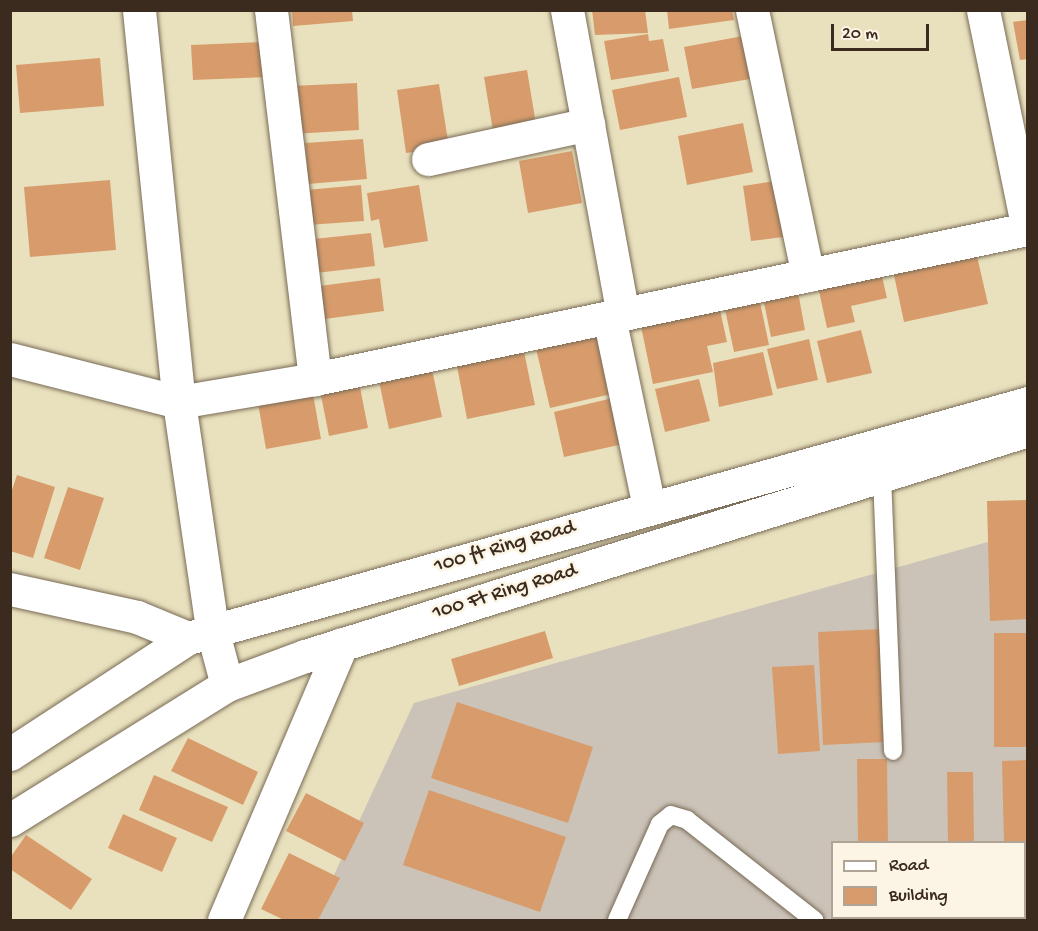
<!DOCTYPE html>
<style>
body{margin:0}
#map{position:relative;width:1038px;height:931px;overflow:hidden;background:#e9e1bd;font-family:"Gochi Hand",sans-serif}
div>[style]{position:absolute}
.industrial>*{inset:0;background:#cbc3b8}
.building>*{inset:0;background:#d89c6c}
.roads{filter:drop-shadow(0 0 2px #786a56) drop-shadow(0 0 2px #786a56)}
.service>*{height:18px;margin:-9px;padding:0 9px;transform-origin:9px;border-radius:9px;background:#fff}
.minor>*{height:33px;margin:-16.5px;padding:0 16.5px;transform-origin:16.5px;border-radius:16.5px;background:#fff}
.primary>*{height:33px;margin:-16.5px;padding:0 16.5px;transform-origin:16.5px;border-radius:16.5px;background:#fff}
span{translate:-50% -50%;white-space:nowrap;text-align:center;line-height:1.15;-webkit-text-stroke:5px #fcf5e5;paint-order:stroke}
.street-label{font-size:21px;color:#3b2a1e}
.frame{position:absolute;inset:0;border:12px solid #3b2a1e;pointer-events:none}
.legend{position:absolute;left:831px;top:841px;width:195px;height:78px;box-sizing:border-box;background:#fcf5e5;border:2px solid #afa495;margin:0;padding:8px 10px;list-style:none;font-size:18px;color:#3b2a1e}
.legend li{display:flex;align-items:center;gap:12px;height:30px}
.legend b{width:30px;border:2px solid #afa495}
.scale{position:absolute;left:831px;top:24px;width:98px;height:27px;box-sizing:border-box;border:3px solid #3b2a1e;border-top:0;padding-left:8px;font-size:18px;line-height:21px;white-space:nowrap;color:#3b2a1e;-webkit-text-stroke:4px #fcf5e5;paint-order:stroke}
</style>
<div id="map">
<div class="industrial">
<i style="clip-path:polygon(evenodd,1027px 531px,1027px 920px,313px 920px,414px 703px,1027px 531px,832px 842px,1024px 842px,1024px 918px,832px 918px,832px 842px)"></i>
</div>
<div class="building">
<i style="clip-path:polygon(292px 10px,352px 10px,353px 21px,293px 26px)"></i>
<i style="clip-path:polygon(592px 10px,645px 10px,648px 33px,595px 35px)"></i>
<i style="clip-path:polygon(667px 10px,732px 10px,734px 20px,669px 29px)"></i>
<i style="clip-path:polygon(1028px 20px,1028px 59px,1020px 60px,1013px 22px)"></i>
<i style="clip-path:polygon(648px 34px,649px 41px,663px 39px,669px 71px,611px 80px,604px 41px)"></i>
<i style="clip-path:polygon(743px 36px,750px 79px,692px 89px,684px 47px)"></i>
<i style="clip-path:polygon(264px 42px,265px 77px,193px 80px,191px 45px)"></i>
<i style="clip-path:polygon(100px 58px,104px 106px,20px 113px,16px 65px)"></i>
<i style="clip-path:polygon(527px 70px,536px 124px,493px 131px,484px 77px)"></i>
<i style="clip-path:polygon(679px 77px,687px 117px,620px 130px,612px 90px)"></i>
<i style="clip-path:polygon(357px 83px,359px 130px,293px 134px,291px 86px)"></i>
<i style="clip-path:polygon(439px 84px,449px 147px,406px 153px,397px 90px)"></i>
<i style="clip-path:polygon(743px 123px,753px 172px,687px 185px,678px 136px)"></i>
<i style="clip-path:polygon(363px 139px,367px 179px,308px 184px,305px 143px)"></i>
<i style="clip-path:polygon(572px 151px,582px 203px,528px 213px,519px 161px)"></i>
<i style="clip-path:polygon(110px 180px,116px 250px,30px 257px,24px 187px)"></i>
<i style="clip-path:polygon(775px 181px,783px 237px,751px 241px,743px 186px)"></i>
<i style="clip-path:polygon(361px 185px,364px 221px,308px 225px,306px 190px)"></i>
<i style="clip-path:polygon(419px 185px,428px 241px,384px 248px,379px 219px,371px 221px,367px 193px)"></i>
<i style="clip-path:polygon(371px 233px,375px 266px,308px 274px,304px 240px)"></i>
<i style="clip-path:polygon(974px 243px,988px 304px,904px 322px,891px 261px)"></i>
<i style="clip-path:polygon(880px 268px,887px 298px,851px 306px,855px 322px,827px 328px,817px 282px)"></i>
<i style="clip-path:polygon(380px 278px,384px 311px,325px 319px,320px 286px)"></i>
<i style="clip-path:polygon(796px 281px,805px 330px,771px 337px,761px 288px)"></i>
<i style="clip-path:polygon(757px 288px,769px 345px,734px 352px,722px 295px)"></i>
<i style="clip-path:polygon(717px 296px,727px 342px,707px 346px,713px 372px,653px 384px,638px 312px)"></i>
<i style="clip-path:polygon(603px 320px,620px 392px,550px 408px,533px 336px)"></i>
<i style="clip-path:polygon(861px 330px,872px 373px,827px 383px,817px 341px)"></i>
<i style="clip-path:polygon(521px 337px,535px 405px,467px 419px,454px 350px)"></i>
<i style="clip-path:polygon(809px 339px,818px 380px,777px 389px,767px 349px)"></i>
<i style="clip-path:polygon(763px 352px,773px 395px,719px 407px,713px 363px)"></i>
<i style="clip-path:polygon(429px 355px,442px 417px,389px 429px,376px 367px)"></i>
<i style="clip-path:polygon(357px 372px,368px 428px,329px 436px,318px 380px)"></i>
<i style="clip-path:polygon(699px 379px,710px 421px,665px 432px,655px 389px)"></i>
<i style="clip-path:polygon(311px 383px,321px 439px,266px 449px,256px 392px)"></i>
<i style="clip-path:polygon(617px 397px,628px 443px,564px 457px,554px 412px)"></i>
<i style="clip-path:polygon(17px 475px,55px 487px,33px 558px,10px 551px,10px 496px)"></i>
<i style="clip-path:polygon(68px 487px,104px 498px,80px 570px,44px 558px)"></i>
<i style="clip-path:polygon(1028px 500px,1028px 619px,990px 621px,987px 501px)"></i>
<i style="clip-path:polygon(881px 629px,885px 742px,823px 745px,818px 632px)"></i>
<i style="clip-path:polygon(545px 631px,553px 658px,459px 686px,451px 659px)"></i>
<i style="clip-path:polygon(994px 633px,1028px 633px,1028px 747px,994px 747px)"></i>
<i style="clip-path:polygon(814px 665px,820px 751px,778px 754px,772px 667px)"></i>
<i style="clip-path:polygon(457px 702px,593px 747px,568px 823px,431px 778px)"></i>
<i style="clip-path:polygon(188px 738px,258px 772px,243px 805px,171px 771px)"></i>
<i style="clip-path:polygon(857px 759px,887px 759px,888px 842px,858px 842px)"></i>
<i style="clip-path:polygon(1028px 760px,1028px 876px,1024px 876px,1024px 842px,1004px 842px,1002px 761px)"></i>
<i style="clip-path:polygon(947px 772px,973px 772px,974px 842px,948px 842px)"></i>
<i style="clip-path:polygon(154px 775px,228px 807px,212px 842px,139px 810px)"></i>
<i style="clip-path:polygon(429px 790px,566px 837px,540px 912px,403px 865px)"></i>
<i style="clip-path:polygon(306px 793px,364px 823px,345px 861px,286px 831px)"></i>
<i style="clip-path:polygon(123px 814px,177px 838px,162px 872px,108px 848px)"></i>
<i style="clip-path:polygon(26px 835px,92px 879px,71px 910px,10px 869px,10px 858px)"></i>
<i style="clip-path:polygon(289px 853px,340px 878px,318px 920px,284px 920px,261px 909px)"></i>
<i style="clip-path:polygon(1024px 895px,1028px 920px,1005px 920px,1024px 918px)"></i>
</div>
<div class="roads">
<div class="service">
<i style="left:882px;top:476px;width:275px;rotate:87.7deg"></i>
<i style="left:617px;top:920px;width:105px;rotate:-65.9deg"></i>
<i style="left:660px;top:824px;width:14px;rotate:-39deg"></i>
<i style="left:671px;top:815px;width:17px;rotate:17deg"></i>
<i style="left:687px;top:820px;width:162px;rotate:38.2deg"></i>
</div>
<div class="minor">
<i style="left:139px;top:10px;width:394px;rotate:84.2deg"></i>
<i style="left:179px;top:402px;width:229px;rotate:81.7deg"></i>
<i style="left:212px;top:629px;width:58px;rotate:75deg"></i>
<i style="left:271px;top:10px;width:372px;rotate:83.2deg"></i>
<i style="left:567px;top:10px;width:309px;rotate:79.6deg"></i>
<i style="left:752px;top:10px;width:271px;rotate:78.1deg"></i>
<i style="left:983px;top:10px;width:224px;rotate:78.4deg"></i>
<i style="left:428px;top:159px;width:164px;rotate:-12.3deg"></i>
<i style="left:609px;top:317px;width:193px;rotate:78.1deg"></i>
<i style="left:10px;top:359px;width:174px;rotate:14.3deg"></i>
<i style="left:179px;top:402px;width:138px;rotate:-9.6deg"></i>
<i style="left:315px;top:379px;width:728px;rotate:-11.9deg"></i>
<i style="left:10px;top:589px;width:130px;rotate:12.4deg"></i>
<i style="left:137px;top:617px;width:55px;rotate:22.4deg"></i>
<i style="left:224px;top:920px;width:300px;rotate:-66.9deg"></i>
</div>
<div class="primary">
<i style="left:10px;top:754px;width:212px;rotate:-33.1deg"></i>
<i style="left:188px;top:638px;width:872px;rotate:-15.63deg"></i>
<i style="left:10px;top:820px;width:256px;rotate:-31.9deg"></i>
<i style="left:227px;top:685px;width:83px;rotate:-20.4deg"></i>
<i style="left:305px;top:656px;width:757px;rotate:-17.36deg"></i>
</div>
</div>
<div class="street-label">
<span style="left:505px;top:548px;rotate:-16deg">100 ft Ring Road</span>
<span style="left:505px;top:593px;rotate:-17deg">100 Ft Ring Road</span>
</div>
<div class="frame"></div>
<ul class="legend">
<li><b style="height:8px;background:#fff"></b>Road</li>
<li><b style="height:16px;background:#d89c6c"></b>Building</li>
</ul>
<div class="scale">20 m</div>
</div>
